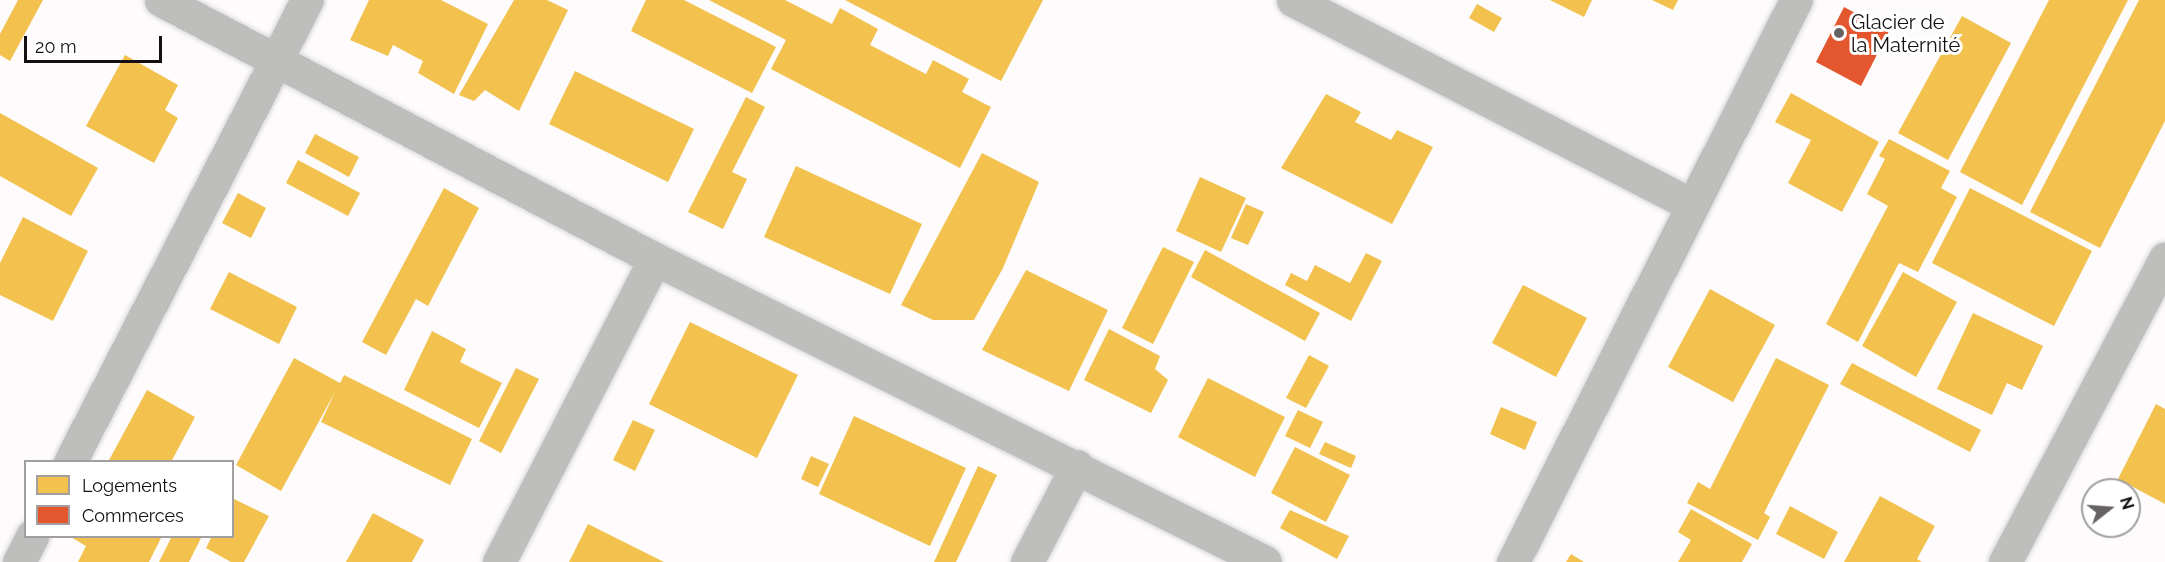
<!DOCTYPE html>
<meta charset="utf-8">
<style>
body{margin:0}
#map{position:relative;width:2165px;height:562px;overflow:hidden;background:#fdfbfc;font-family:Raleway,sans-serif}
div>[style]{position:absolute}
.homes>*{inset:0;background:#f2c14e}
.shops>*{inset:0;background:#e4572e}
.roads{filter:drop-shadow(0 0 2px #d8d5d7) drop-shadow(0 0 2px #d8d5d7)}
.street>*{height:33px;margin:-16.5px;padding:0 16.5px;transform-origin:16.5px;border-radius:16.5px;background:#bebfbc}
.dots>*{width:16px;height:16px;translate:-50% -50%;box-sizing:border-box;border:3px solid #fff;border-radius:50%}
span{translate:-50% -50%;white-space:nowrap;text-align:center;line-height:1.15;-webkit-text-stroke:6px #fff;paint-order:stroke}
.poi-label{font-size:20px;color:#140f12}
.left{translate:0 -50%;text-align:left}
.legend{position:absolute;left:24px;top:460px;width:210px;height:78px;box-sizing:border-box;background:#fff;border:2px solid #a19fa0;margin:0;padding:8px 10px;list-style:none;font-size:18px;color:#140f12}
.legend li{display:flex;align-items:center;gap:12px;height:30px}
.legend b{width:30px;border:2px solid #a19fa0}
.north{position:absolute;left:2081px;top:478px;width:60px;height:60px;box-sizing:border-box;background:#fff;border:2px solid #a19fa0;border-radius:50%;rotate:73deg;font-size:16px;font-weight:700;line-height:24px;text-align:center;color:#140f12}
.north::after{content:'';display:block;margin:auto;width:21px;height:27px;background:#666264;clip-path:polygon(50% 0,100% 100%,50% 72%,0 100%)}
.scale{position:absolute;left:24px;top:36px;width:138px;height:27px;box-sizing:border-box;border:3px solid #140f12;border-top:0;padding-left:8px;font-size:18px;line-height:21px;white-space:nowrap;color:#140f12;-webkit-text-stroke:4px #fff;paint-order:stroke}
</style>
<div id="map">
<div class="homes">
<i style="clip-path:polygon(18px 0,43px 0,10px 61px,0 55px,0 34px)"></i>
<i style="clip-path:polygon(369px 0,441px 0,488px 24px,454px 94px,418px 73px,423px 61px,393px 45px,388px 56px,350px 40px)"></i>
<i style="clip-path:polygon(514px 0,547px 0,568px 10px,519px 111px,485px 90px,474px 101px,459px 95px)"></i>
<i style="clip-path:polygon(646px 0,684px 0,776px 47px,752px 93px,631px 31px)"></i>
<i style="clip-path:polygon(709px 0,785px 0,832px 24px,840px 8px,878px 29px,870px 45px,926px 74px,933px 60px,969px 79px,962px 92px,991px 107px,960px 168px,771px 69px,786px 40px)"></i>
<i style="clip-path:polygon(845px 0,1043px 0,1001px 81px)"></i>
<i style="clip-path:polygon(1550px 0,1592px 0,1584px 17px)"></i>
<i style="clip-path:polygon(1652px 0,1678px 0,1673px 10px)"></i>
<i style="clip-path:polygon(2049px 0,2128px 0,2022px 205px,1960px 172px)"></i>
<i style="clip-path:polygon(2139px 0,2165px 0,2165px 121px,2100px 248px,2030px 212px)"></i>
<i style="clip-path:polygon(1477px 4px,1502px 18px,1494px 32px,1469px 18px)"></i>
<i style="clip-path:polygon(1962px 16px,2011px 43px,1948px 160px,1898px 133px)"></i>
<i style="clip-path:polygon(125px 55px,178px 85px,165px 110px,178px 118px,154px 163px,86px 126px)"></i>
<i style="clip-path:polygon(575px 71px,694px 129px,668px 182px,549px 124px)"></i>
<i style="clip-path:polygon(1791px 93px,1879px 142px,1842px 212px,1788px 183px,1811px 140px,1775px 122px)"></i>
<i style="clip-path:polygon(1326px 94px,1361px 112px,1355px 122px,1391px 140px,1397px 130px,1433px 147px,1392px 224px,1281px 168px)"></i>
<i style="clip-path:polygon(746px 97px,765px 107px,732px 172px,747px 179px,723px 229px,688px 212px)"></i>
<i style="clip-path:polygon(0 113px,98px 168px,71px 216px,0 176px)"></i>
<i style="clip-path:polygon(315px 134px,359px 157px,349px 177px,305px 153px)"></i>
<i style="clip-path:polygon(1889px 139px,1950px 171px,1941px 188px,1957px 197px,1918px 272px,1899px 263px,1858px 342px,1826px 324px,1888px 206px,1867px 194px,1885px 159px,1879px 156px)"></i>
<i style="clip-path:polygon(982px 153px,1039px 182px,1003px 268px,974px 320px,933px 320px,901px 305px)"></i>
<i style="clip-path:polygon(298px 160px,360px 193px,348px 216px,286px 183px)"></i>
<i style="clip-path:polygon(796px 166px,922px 224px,890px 294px,764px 237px)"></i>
<i style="clip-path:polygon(1200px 177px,1246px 198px,1221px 252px,1176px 231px)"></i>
<i style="clip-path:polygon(444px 188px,479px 208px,428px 306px,416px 299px,386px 355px,362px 342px)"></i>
<i style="clip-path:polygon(1970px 188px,2092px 251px,2054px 326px,1932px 263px)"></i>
<i style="clip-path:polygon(238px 193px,266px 208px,251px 238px,222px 223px)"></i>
<i style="clip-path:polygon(1246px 204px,1264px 212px,1248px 245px,1231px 238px)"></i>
<i style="clip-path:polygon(23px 217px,88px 251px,53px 321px,0 295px,0 263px)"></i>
<i style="clip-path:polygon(1163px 247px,1194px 262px,1153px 344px,1122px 328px)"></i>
<i style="clip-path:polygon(1205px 250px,1320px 313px,1305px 341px,1191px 277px)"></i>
<i style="clip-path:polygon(1366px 253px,1382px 261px,1351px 321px,1285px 285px,1291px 273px,1307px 281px,1315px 265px,1350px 283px)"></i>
<i style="clip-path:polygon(1026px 270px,1108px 310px,1069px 391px,982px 350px)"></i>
<i style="clip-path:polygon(229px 272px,297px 307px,279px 344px,210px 309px)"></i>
<i style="clip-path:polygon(1903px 272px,1957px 302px,1916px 377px,1862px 346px)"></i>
<i style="clip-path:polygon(1523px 285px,1587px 318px,1556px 377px,1492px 343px)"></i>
<i style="clip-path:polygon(1710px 289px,1775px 325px,1733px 402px,1668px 367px)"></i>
<i style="clip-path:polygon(1973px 313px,2043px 346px,2022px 390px,2007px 383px,1992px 415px,1937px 389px)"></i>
<i style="clip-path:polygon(690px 322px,798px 375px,757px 458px,649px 404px)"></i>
<i style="clip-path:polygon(1109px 329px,1160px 356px,1155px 369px,1168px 380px,1151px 413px,1084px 380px)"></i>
<i style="clip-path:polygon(432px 331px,466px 349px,460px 362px,502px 383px,479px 428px,404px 390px)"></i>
<i style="clip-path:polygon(1309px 355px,1329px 366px,1306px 408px,1286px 398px)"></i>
<i style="clip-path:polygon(294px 358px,340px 383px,344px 375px,472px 439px,450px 485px,321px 422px,335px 392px,281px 491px,236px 465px)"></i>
<i style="clip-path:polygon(1776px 358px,1829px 385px,1764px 513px,1770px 517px,1758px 540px,1687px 503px,1698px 482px,1710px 489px)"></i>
<i style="clip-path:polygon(1852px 363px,1981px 430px,1970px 452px,1840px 384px)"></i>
<i style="clip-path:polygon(516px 368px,539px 379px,501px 453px,479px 441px)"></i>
<i style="clip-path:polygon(1208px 378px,1285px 417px,1255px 477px,1178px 437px)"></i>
<i style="clip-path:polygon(147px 390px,195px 417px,171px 462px,108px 462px)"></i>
<i style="clip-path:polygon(2156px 404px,2165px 409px,2165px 504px,2118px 479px)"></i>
<i style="clip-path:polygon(1501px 407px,1537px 422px,1525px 450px,1490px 434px)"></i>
<i style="clip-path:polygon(1298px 410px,1323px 422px,1310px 448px,1285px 436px)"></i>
<i style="clip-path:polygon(854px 416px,966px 468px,930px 546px,819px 494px)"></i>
<i style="clip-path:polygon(633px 420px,655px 430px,635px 471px,613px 460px)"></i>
<i style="clip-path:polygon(1325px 442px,1356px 456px,1351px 468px,1319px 454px)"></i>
<i style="clip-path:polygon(1295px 447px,1350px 475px,1326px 522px,1271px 493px)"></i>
<i style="clip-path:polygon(811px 456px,829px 464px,818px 487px,801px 479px)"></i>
<i style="clip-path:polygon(978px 466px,997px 475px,956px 562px,934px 562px)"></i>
<i style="clip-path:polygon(1880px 496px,1935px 526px,1917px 559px,1922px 562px,1844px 562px)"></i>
<i style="clip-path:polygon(232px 498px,269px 516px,244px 562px,231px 562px,206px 548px,212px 536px,232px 536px)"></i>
<i style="clip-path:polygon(1790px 506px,1838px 532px,1824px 559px,1776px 534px)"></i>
<i style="clip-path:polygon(1691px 509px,1752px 544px,1742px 562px,1678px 562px,1691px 540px,1678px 532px)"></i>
<i style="clip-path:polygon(1290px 510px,1349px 536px,1337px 559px,1280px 528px)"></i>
<i style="clip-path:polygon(373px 513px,424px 540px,412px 562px,346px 562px)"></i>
<i style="clip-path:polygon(588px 524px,664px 562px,569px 562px)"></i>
<i style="clip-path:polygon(69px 536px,162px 536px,149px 562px,78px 562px,86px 546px)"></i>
<i style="clip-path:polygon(172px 536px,202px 536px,189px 562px,159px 562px)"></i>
<i style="clip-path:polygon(1571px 554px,1584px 562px,1566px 562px)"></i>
</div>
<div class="shops">
<i style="clip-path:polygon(1844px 7px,1889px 31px,1861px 86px,1816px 62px)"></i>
</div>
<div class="roads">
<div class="street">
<i style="left:161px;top:0;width:558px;rotate:27.67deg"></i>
<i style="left:655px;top:259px;width:681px;rotate:26.41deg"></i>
<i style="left:1293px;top:0;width:446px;rotate:27.2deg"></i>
<i style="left:70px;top:462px;width:519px;rotate:-62.84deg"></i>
<i style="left:19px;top:562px;width:29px;rotate:-63deg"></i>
<i style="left:499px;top:562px;width:341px;rotate:-62.8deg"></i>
<i style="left:1027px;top:562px;width:108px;rotate:-62.5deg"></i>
<i style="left:1513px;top:562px;width:629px;rotate:-63.27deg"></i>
<i style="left:2005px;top:562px;width:343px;rotate:-62.2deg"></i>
</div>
</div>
<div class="dots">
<i style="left:1839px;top:33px;background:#666264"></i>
</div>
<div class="poi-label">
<span class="left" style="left:1851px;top:34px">Glacier de<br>la Maternité</span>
</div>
<ul class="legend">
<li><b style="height:16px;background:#f2c14e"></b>Logements</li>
<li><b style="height:16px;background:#e4572e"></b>Commerces</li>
</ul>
<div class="north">N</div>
<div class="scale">20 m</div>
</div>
